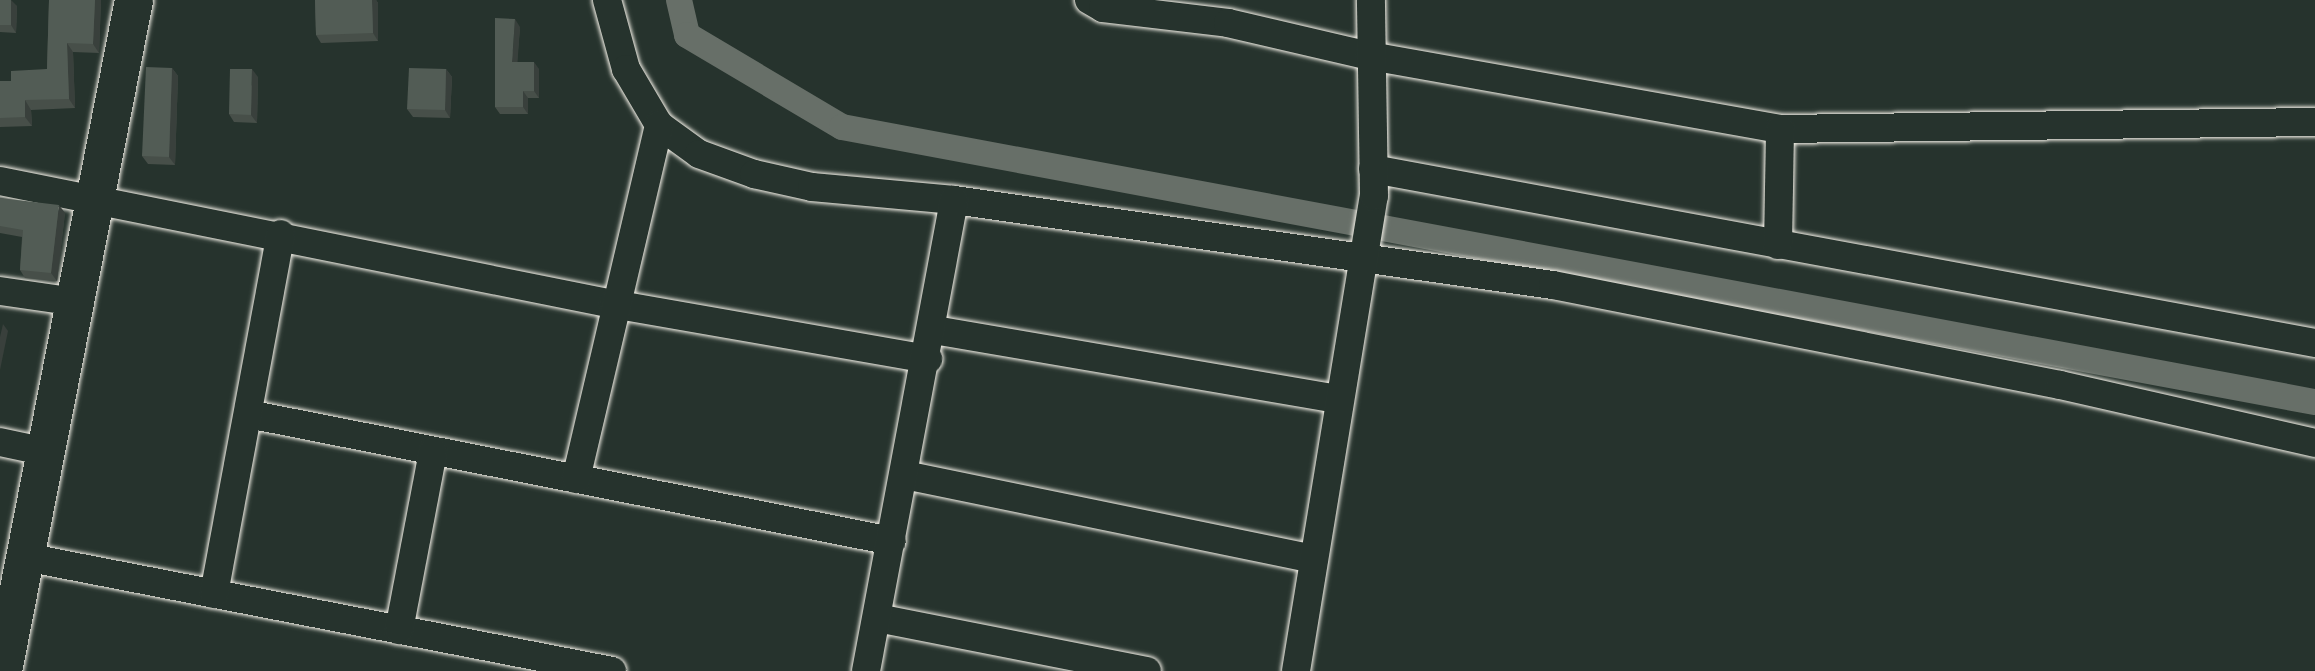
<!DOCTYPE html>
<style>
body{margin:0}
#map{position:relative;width:2315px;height:671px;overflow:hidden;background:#26332d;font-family:Sriracha,sans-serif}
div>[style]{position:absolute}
.canal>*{height:26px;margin:-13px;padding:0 13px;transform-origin:13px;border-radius:13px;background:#676f68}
.roads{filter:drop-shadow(0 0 2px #f4f1e8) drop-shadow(0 0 2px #f4f1e8)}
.street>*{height:28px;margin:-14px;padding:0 14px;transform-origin:14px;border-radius:14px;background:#26332d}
.secondary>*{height:38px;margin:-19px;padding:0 19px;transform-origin:19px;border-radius:19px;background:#26332d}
.wall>*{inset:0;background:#474f49}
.shaded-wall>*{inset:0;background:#39403c}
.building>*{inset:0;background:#525c55}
span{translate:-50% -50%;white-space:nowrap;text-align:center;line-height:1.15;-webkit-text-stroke:6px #26332d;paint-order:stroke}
</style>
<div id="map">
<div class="canal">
<i style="left:679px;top:0;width:36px;rotate:77deg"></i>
<i style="left:687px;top:35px;width:180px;rotate:30.7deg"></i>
<i style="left:842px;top:127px;width:1498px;rotate:10.58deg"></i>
</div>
<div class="roads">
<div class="street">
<i style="left:607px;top:0;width:72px;rotate:74.6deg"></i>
<i style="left:626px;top:69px;width:65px;rotate:59.5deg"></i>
<i style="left:659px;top:125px;width:49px;rotate:35.9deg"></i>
<i style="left:699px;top:154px;width:59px;rotate:20deg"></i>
<i style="left:754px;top:174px;width:59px;rotate:12.6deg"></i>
<i style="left:812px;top:187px;width:143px;rotate:5.2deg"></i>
<i style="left:954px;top:200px;width:605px;rotate:8.08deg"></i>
<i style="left:1553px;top:285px;width:517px;rotate:11.16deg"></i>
<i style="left:2060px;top:385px;width:262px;rotate:12.8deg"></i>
<i style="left:1089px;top:0;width:16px;rotate:30deg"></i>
<i style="left:1103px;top:8px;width:126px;rotate:6.8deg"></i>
<i style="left:1228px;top:23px;width:146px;rotate:13.1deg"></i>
<i style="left:1370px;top:56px;width:416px;rotate:10.1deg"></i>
<i style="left:1780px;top:129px;width:535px;rotate:-0.75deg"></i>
<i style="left:1373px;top:169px;width:958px;rotate:10.47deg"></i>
<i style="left:0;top:181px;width:625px;rotate:11.35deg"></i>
<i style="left:613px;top:304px;width:320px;rotate:9.9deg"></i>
<i style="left:1778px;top:245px;width:116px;rotate:-89deg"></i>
<i style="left:0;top:291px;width:77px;rotate:8.2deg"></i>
<i style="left:934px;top:330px;width:408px;rotate:9.7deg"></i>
<i style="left:248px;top:414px;width:656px;rotate:11.16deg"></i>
<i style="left:0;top:442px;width:48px;rotate:12deg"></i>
<i style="left:905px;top:475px;width:417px;rotate:11.6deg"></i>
<i style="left:576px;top:479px;width:364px;rotate:-76.8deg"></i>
<i style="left:25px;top:557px;width:598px;rotate:10.99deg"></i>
<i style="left:214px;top:594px;width:366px;rotate:-79.5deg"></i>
<i style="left:877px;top:618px;width:275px;rotate:11.1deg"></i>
<i style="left:399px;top:630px;width:182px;rotate:-79.2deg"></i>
<i style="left:866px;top:671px;width:479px;rotate:-79.4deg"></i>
<i style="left:1296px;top:671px;width:481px;rotate:-80.7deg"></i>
<i style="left:1374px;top:196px;width:196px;rotate:-90.9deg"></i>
</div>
<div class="secondary">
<i style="left:3px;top:671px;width:684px;rotate:-78.95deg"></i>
</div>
</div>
<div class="wall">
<i style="clip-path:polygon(0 0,17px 6px,16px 33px,0 32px)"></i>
<i style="clip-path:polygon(49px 0,101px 0,99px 53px,73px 52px,75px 108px,31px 110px,32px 126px,0 127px,0 81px,11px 81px,47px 69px)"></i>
<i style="clip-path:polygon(315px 0,376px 0,378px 3px,378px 41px,321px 43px,316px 35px)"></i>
<i style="clip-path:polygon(520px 27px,517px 62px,539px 69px,539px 98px,528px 98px,528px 114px,500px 114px,495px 107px)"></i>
<i style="clip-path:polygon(172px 68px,178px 76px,175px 165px,148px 164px,142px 156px)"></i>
<i style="clip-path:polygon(446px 69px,452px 77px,450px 118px,413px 117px,407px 109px)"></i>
<i style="clip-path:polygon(258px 77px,257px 123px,234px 122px,229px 114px)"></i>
<i style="clip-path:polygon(0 198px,65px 213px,57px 281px,25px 278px,20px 270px,22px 237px,0 233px)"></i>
</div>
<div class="shaded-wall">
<i style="clip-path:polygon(11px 0,17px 6px,16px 33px,11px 25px)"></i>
<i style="clip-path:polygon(95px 0,101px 0,99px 53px,93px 44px)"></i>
<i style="clip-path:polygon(372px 0,376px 0,378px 3px,378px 41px,373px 33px)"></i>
<i style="clip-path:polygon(515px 19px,520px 27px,517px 69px,512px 62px)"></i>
<i style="clip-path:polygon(67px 43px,73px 52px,75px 108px,69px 99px)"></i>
<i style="clip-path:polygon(534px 62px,539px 69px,539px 98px,534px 91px)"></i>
<i style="clip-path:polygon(172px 68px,178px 76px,175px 165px,169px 157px)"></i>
<i style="clip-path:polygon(252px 69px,258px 77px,257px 123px,251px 115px)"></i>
<i style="clip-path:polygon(446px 69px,452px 77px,450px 118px,445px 110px)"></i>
<i style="clip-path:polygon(523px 91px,528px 98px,528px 114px,523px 107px)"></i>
<i style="clip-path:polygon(25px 100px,31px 110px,32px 126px,25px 117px)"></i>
<i style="clip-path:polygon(59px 205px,65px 213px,57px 281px,51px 273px)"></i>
<i style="clip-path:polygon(3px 324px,8px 331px,0 370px,0 337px)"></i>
</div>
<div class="building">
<i style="clip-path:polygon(0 0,11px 0,11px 25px,0 25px)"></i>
<i style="clip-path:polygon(49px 0,95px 0,93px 44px,67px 43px,69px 99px,25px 100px,25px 117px,0 118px,0 81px,11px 81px,11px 71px,47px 69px)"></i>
<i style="clip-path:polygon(315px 0,372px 0,373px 33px,316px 35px)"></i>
<i style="clip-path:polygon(495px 18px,515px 19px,512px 62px,534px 62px,534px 91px,523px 91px,523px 107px,495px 107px)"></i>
<i style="clip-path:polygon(146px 67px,172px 68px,169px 157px,142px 156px)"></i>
<i style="clip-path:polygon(409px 68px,446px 69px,445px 110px,407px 109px)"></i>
<i style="clip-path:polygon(230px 69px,252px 69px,251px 115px,229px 114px)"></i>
<i style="clip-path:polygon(0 198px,59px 205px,51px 273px,20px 270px,23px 230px,0 226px)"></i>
</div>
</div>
